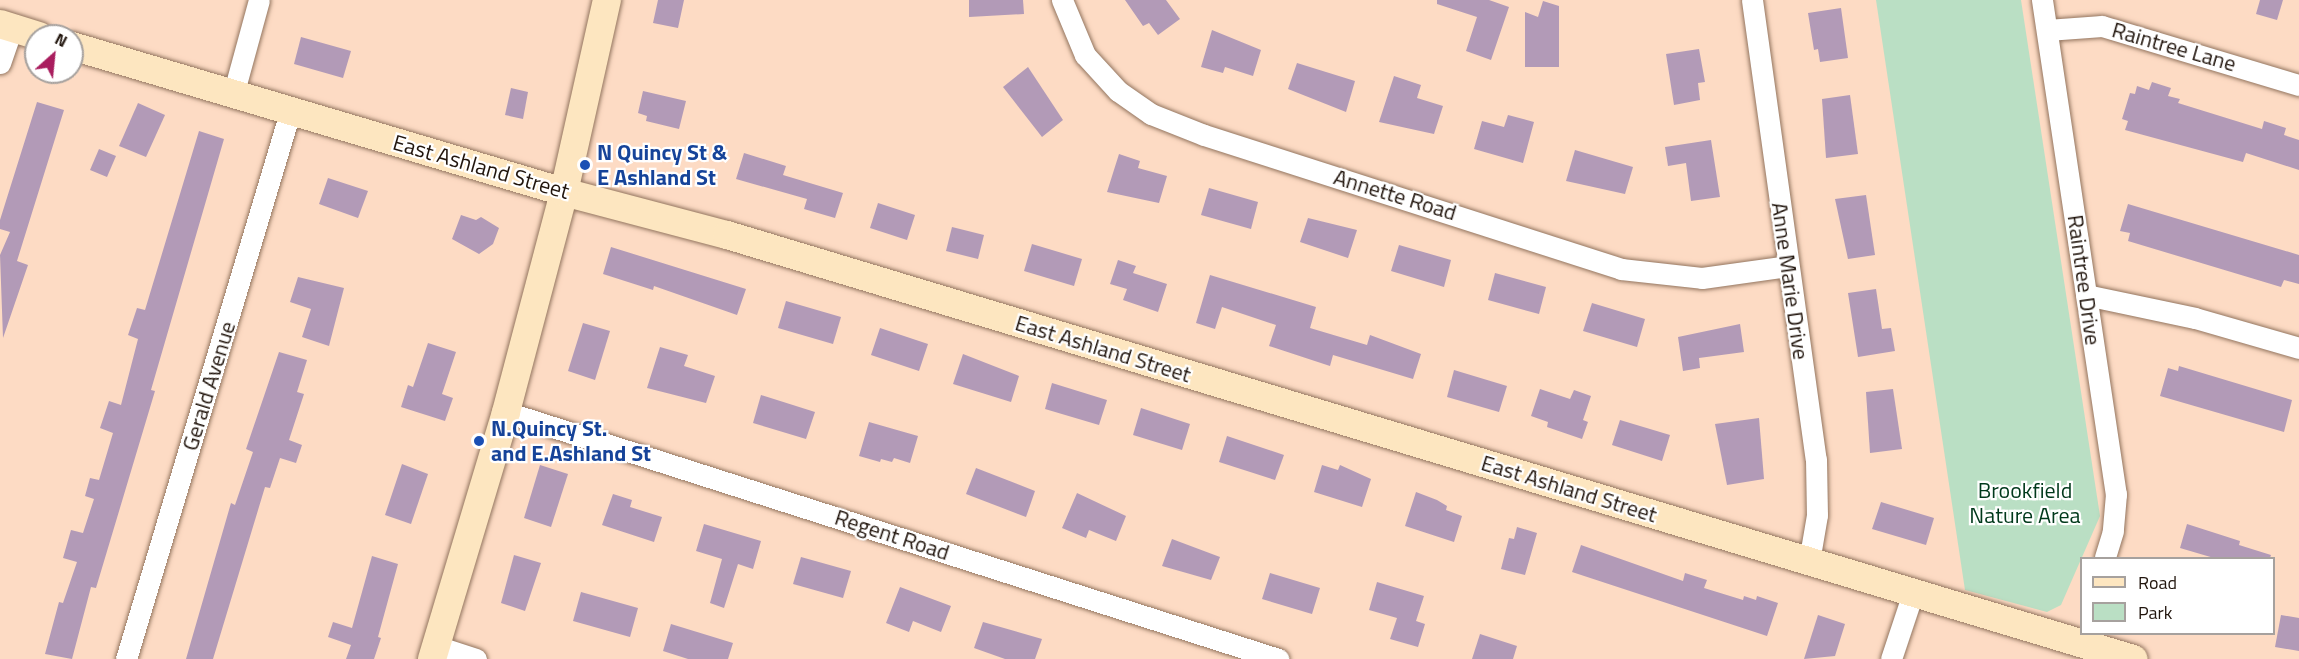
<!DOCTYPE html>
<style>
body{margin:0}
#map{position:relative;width:2299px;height:659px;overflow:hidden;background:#fddbc4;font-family:"Titillium Web",sans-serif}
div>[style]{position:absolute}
.green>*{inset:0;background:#badfc4}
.building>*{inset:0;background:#b29ab7}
.roads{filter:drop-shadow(0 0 2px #93755f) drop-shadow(0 0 2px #93755f)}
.minor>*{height:21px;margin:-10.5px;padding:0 10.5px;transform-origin:10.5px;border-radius:10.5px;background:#fff}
.secondary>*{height:28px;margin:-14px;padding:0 14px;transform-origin:14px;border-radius:14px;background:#fde6c0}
.dots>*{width:16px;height:16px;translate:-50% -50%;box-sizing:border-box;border:3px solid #fff;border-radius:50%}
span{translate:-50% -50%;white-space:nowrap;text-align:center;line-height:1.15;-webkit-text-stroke:4.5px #fff;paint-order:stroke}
.street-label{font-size:22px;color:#21150d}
.transit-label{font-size:22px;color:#164399;font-weight:700}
.left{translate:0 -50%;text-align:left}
.park-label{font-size:22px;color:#00391b}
.legend{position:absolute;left:2080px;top:557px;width:195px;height:78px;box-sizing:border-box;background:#fff;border:2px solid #a6a19e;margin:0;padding:8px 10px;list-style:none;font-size:18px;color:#21150d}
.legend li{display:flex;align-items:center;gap:12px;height:30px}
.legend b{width:30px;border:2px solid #a6a19e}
.north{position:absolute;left:24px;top:24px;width:60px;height:60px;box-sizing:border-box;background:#fff;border:2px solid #a6a19e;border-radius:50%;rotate:27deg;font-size:16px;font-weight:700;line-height:24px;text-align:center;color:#21150d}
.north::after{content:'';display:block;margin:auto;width:21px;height:27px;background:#a91d5e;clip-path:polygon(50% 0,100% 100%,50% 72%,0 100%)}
</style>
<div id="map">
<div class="green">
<i style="clip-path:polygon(1876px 0,2021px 0,2100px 516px,2061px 605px,2047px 612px,1965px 590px)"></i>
</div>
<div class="building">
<i style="clip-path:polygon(658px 0,684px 0,678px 28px,653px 23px)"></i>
<i style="clip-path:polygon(969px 0,1023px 0,1024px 14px,969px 17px)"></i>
<i style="clip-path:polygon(1125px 0,1166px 0,1180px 19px,1158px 35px,1149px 23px,1143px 26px)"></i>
<i style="clip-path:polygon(1437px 0,1489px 0,1509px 7px,1491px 60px,1466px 51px,1477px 17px,1437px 4px)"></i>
<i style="clip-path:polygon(2260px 0,2283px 0,2277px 20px,2256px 14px)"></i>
<i style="clip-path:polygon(1543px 1px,1559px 6px,1559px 67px,1525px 67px,1525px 12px,1538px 17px)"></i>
<i style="clip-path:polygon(1841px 8px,1848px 58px,1820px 62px,1818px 49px,1814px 50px,1808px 13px)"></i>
<i style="clip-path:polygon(1212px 30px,1261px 50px,1253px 76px,1225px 67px,1223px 73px,1201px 67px)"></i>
<i style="clip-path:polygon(301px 37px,351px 51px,343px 78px,294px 64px)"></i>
<i style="clip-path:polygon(1699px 49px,1705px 82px,1698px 83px,1700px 100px,1674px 105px,1666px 54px)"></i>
<i style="clip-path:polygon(1297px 63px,1355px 81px,1346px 112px,1288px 89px)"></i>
<i style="clip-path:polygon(1028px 67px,1063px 120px,1042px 137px,1003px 87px)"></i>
<i style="clip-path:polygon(1394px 76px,1421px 85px,1417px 98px,1443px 106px,1434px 134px,1379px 122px)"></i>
<i style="clip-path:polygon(2152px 82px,2171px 88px,2168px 96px,2180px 99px,2178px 103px,2262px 129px,2264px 121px,2286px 128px,2284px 135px,2299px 140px,2299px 170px,2246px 153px,2243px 162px,2125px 130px,2128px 121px,2122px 119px,2130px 93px,2135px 94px,2137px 86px,2149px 90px)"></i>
<i style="clip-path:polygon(511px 88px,528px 92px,523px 119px,505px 115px)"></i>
<i style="clip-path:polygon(643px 91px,686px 101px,679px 129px,646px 121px,647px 116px,638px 113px)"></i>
<i style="clip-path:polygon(1850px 95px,1858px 154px,1826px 158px,1822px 99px)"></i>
<i style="clip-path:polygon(37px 102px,64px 110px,17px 261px,28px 265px,3px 338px,0 255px,10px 232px,0 229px,0 220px)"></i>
<i style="clip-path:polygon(138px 103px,165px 115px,146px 157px,119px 146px)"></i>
<i style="clip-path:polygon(1508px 115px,1534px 122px,1523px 163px,1474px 149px,1482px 121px,1504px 127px)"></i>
<i style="clip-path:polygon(199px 131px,224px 139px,151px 390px,155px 391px,96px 588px,91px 587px,72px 659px,45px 654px,59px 602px,63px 603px,77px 562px,63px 558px,71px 530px,83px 533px,94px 499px,85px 496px,90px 478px,99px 480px,113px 433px,100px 428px,109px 401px,121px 405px,138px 339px,128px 335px,137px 308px,145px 310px)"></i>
<i style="clip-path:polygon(1711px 140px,1720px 197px,1691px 201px,1686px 163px,1668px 166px,1665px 147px)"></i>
<i style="clip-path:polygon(99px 149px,116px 156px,107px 177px,90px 170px)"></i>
<i style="clip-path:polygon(1575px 150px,1633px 167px,1625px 194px,1566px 181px)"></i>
<i style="clip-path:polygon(744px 153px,786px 166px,783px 175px,843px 193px,835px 218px,804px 209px,807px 199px,736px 179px)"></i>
<i style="clip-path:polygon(1119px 154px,1140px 161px,1138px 168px,1167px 176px,1159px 203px,1107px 192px)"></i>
<i style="clip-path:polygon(328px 178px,368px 191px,358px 218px,319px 204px)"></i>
<i style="clip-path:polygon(1209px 188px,1258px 202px,1251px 229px,1201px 215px)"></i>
<i style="clip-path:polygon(1866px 195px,1875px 255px,1848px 259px,1835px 199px)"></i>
<i style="clip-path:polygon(878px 203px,915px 215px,907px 240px,870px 228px)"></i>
<i style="clip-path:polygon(2128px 204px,2299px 255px,2299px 284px,2284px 280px,2281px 287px,2128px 241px,2130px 233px,2120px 231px)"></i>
<i style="clip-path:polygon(461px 215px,476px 220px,481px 217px,499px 228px,493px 244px,479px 254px,452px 239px)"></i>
<i style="clip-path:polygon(1308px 218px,1357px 230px,1348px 258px,1300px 242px)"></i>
<i style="clip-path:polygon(952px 227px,984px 235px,978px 259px,946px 251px)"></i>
<i style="clip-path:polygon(1032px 244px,1082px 259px,1074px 286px,1024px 271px)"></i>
<i style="clip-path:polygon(1399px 245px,1451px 260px,1444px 287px,1391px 271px)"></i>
<i style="clip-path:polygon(611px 247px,746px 289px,737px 315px,654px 286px,653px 290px,603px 274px)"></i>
<i style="clip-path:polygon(1118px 260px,1136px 266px,1133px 273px,1167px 284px,1158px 312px,1123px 300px,1127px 289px,1110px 284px)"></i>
<i style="clip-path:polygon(1495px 273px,1546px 287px,1539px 314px,1488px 300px)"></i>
<i style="clip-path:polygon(1210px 275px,1316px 307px,1310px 328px,1367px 345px,1370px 335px,1421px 354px,1413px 379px,1333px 355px,1330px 366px,1269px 346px,1276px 325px,1222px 307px,1215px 329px,1196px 323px)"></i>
<i style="clip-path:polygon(298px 277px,344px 288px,329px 346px,302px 337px,311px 309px,290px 302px)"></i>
<i style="clip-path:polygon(1876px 289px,1882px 329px,1891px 328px,1895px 351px,1858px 357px,1848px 293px)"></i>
<i style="clip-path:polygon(786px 301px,841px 317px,833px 344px,778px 328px)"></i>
<i style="clip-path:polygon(1592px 303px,1645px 319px,1637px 347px,1583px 331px)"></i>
<i style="clip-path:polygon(583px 323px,610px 331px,595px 380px,568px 371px)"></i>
<i style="clip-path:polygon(1740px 324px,1744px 352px,1699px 358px,1700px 368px,1683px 371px,1678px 337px)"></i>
<i style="clip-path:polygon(880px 328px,928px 344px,919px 371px,871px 355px)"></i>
<i style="clip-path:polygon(428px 343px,456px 352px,442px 394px,453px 398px,445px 421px,401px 407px,408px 385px,413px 387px)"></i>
<i style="clip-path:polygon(660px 347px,688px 355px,684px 366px,715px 376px,706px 403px,647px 388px)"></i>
<i style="clip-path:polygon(279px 352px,307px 360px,297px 392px,304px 394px,289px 440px,302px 445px,296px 463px,280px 458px,270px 488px,265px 487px,213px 659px,186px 659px,231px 503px,235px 505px,253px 452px,246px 449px)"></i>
<i style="clip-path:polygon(963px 354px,1019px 376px,1011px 402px,953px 384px)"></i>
<i style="clip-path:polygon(2179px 366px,2292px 400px,2284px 432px,2160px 396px,2168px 368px,2178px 371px)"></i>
<i style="clip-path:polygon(1454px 370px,1507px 386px,1499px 412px,1447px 397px)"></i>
<i style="clip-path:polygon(1052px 383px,1107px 400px,1099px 425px,1045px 409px)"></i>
<i style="clip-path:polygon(1540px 389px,1570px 399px,1574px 390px,1591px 396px,1583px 420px,1588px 422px,1582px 439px,1547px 427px,1548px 422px,1531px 416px)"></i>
<i style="clip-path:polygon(1893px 389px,1902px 449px,1870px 453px,1866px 392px)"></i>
<i style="clip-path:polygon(761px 395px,815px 412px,806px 439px,753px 423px)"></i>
<i style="clip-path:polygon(1141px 408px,1190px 424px,1182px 450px,1133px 435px)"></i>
<i style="clip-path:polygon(1759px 418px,1764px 479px,1727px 485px,1715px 424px)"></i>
<i style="clip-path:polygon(1620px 420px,1670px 435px,1662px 461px,1612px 445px)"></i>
<i style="clip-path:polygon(869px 422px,918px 436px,910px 463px,894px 458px,892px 462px,881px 459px,880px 462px,859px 456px)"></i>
<i style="clip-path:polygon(1227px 436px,1284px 455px,1275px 480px,1219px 462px)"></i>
<i style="clip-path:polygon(402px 464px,428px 474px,411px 524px,385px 515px)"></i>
<i style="clip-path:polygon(540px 465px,568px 474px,551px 527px,524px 518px)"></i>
<i style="clip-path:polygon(1322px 465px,1338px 470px,1340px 465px,1371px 479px,1362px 507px,1314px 492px)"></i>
<i style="clip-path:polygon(976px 468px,1035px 491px,1026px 517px,966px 494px)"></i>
<i style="clip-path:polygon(1416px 492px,1437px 500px,1447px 506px,1446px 510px,1462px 516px,1454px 542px,1405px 526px)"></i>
<i style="clip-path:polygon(1077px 493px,1126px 516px,1116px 541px,1089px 530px,1086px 538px,1062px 528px)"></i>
<i style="clip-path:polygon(613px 494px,632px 500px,630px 507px,662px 517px,654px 542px,602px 525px)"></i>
<i style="clip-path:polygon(1881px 502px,1934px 518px,1926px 545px,1872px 529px)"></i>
<i style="clip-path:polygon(704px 524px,761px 541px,753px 569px,738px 564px,724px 608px,710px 603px,722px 559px,696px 551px)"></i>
<i style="clip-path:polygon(2187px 524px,2240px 541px,2239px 545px,2271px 555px,2270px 558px,2214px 558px,2180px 548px)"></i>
<i style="clip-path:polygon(1517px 527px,1537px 533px,1525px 575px,1501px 569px,1509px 538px,1514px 539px)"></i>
<i style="clip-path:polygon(1172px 539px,1220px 557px,1211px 580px,1162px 566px)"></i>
<i style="clip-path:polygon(1581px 545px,1683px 581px,1685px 573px,1707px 580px,1704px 588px,1743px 600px,1744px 596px,1756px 600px,1757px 596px,1778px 603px,1767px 636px,1572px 572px)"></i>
<i style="clip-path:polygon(514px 555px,541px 563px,525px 611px,501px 603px)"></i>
<i style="clip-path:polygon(372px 556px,398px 564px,378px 637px,381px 638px,374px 659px,346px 659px,351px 645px,328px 637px,333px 622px,352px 628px)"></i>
<i style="clip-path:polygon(801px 557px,851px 571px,843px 598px,793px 584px)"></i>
<i style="clip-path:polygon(1270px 573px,1320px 588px,1312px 614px,1262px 599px)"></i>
<i style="clip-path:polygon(1377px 582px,1424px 596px,1416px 621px,1425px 624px,1418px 647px,1390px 639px,1397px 618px,1369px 610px)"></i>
<i style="clip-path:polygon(900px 587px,951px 606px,941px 632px,913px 621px,909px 632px,886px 623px)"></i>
<i style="clip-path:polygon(581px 592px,638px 608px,630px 637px,573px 621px)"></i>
<i style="clip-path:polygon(1818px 615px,1845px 624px,1835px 656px,1804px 659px)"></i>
<i style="clip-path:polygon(2281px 615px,2299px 618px,2299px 651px,2275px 647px)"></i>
<i style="clip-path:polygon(983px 622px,1042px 639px,1035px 659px,1005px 659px,974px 648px)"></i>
<i style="clip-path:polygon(671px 624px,733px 643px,728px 659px,688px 659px,663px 651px)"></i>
<i style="clip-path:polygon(1480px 634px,1517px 646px,1513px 659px,1472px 659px)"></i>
</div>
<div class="roads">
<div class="minor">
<i style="left:1062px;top:0;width:60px;rotate:67.3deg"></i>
<i style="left:1085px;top:55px;width:49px;rotate:47.5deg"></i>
<i style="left:1118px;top:91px;width:40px;rotate:34.9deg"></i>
<i style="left:1151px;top:114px;width:57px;rotate:21.6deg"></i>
<i style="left:1204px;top:135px;width:438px;rotate:17.8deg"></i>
<i style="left:1621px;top:269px;width:81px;rotate:6.3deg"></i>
<i style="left:1702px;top:278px;width:86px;rotate:-8deg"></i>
<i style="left:1752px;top:0;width:463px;rotate:82.1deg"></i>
<i style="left:1816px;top:459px;width:56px;rotate:89deg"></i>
<i style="left:1817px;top:515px;width:48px;rotate:99.7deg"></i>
<i style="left:2042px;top:0;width:500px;rotate:81.5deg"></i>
<i style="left:2116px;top:494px;width:37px;rotate:95deg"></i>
<i style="left:2113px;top:531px;width:28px;rotate:107deg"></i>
<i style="left:2047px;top:30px;width:55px;rotate:-4.2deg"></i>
<i style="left:2102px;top:26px;width:206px;rotate:16.7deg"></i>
<i style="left:0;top:63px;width:37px;rotate:-71deg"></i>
<i style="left:233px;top:95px;width:98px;rotate:-74.7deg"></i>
<i style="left:2086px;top:295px;width:111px;rotate:11.9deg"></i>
<i style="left:2195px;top:318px;width:108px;rotate:16.1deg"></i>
<i style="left:506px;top:412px;width:811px;rotate:17.74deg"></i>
<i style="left:436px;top:646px;width:42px;rotate:18deg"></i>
<i style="left:126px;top:659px;width:571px;rotate:-73.31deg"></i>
<i style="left:1891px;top:659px;width:70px;rotate:-71.6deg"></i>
</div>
<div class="secondary">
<i style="left:0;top:24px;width:41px;rotate:17.1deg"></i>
<i style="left:72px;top:46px;width:513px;rotate:16.53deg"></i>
<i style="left:564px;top:192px;width:169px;rotate:14.8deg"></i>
<i style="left:727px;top:235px;width:1469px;rotate:16.78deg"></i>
<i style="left:432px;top:659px;width:258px;rotate:-73.3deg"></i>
<i style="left:506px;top:412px;width:228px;rotate:-75.2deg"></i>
<i style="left:564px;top:192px;width:197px;rotate:-77.4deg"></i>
</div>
</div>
<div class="dots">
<i style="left:585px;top:165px;background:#1a4fb4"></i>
<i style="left:479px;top:441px;background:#1a4fb4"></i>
</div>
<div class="street-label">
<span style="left:2174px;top:47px;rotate:16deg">Raintree Lane</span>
<span style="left:481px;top:167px;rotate:16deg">East Ashland Street</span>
<span style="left:1395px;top:195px;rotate:17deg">Annette Road</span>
<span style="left:2084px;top:280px;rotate:82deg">Raintree Drive</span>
<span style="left:1790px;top:281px;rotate:82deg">Anne Marie Drive</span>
<span style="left:1103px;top:349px;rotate:17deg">East Ashland Street</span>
<span style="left:209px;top:386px;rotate:-73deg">Gerald Avenue</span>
<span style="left:1569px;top:489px;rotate:17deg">East Ashland Street</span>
<span style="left:892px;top:535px;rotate:18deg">Regent Road</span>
</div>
<div class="transit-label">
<span class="left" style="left:597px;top:165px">N Quincy St &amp;<br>E Ashland St</span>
<span class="left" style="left:491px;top:441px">N.Quincy St.<br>and E.Ashland St</span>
</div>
<div class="park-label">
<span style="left:2025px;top:503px">Brookfield<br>Nature Area</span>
</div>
<ul class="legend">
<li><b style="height:8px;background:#fde6c0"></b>Road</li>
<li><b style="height:16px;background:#badfc4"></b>Park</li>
</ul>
<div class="north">N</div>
</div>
